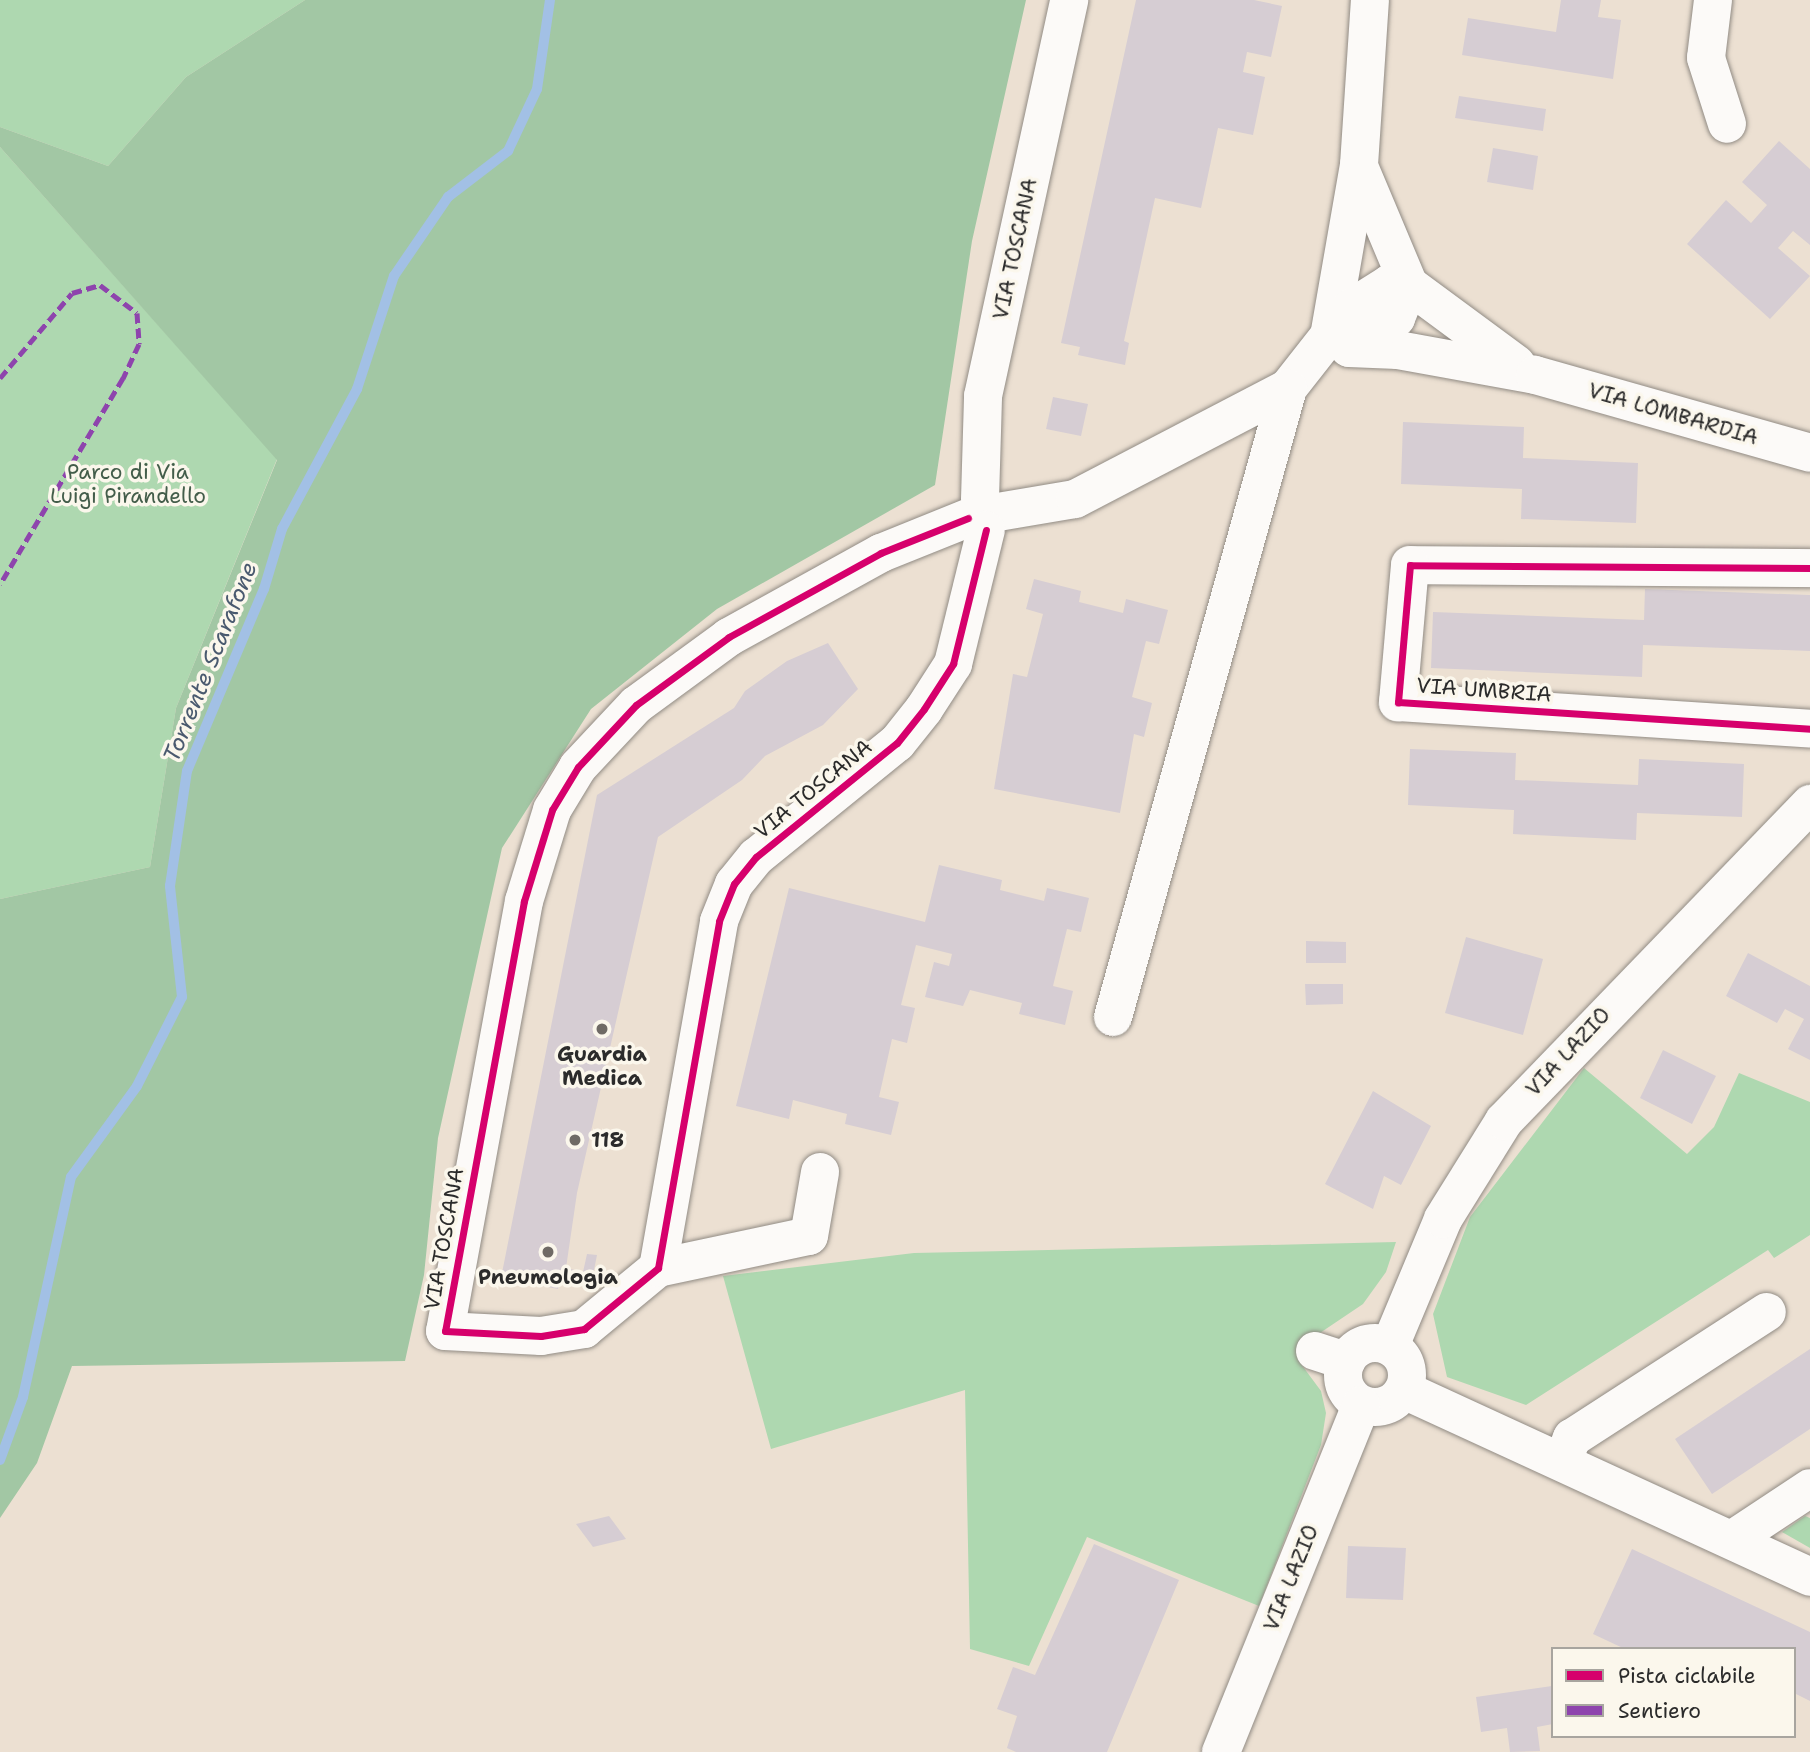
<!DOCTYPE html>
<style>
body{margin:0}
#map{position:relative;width:1810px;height:1752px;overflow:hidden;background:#ece0d2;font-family:"Shantell Sans",sans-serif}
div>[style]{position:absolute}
.green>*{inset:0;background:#aed8b0}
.forest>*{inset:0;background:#a2c7a4}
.stream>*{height:10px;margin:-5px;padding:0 5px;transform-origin:5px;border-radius:5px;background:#a2c0e5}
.building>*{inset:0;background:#d6cdd3}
.roads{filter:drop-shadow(0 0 2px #918b84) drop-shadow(0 0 2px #918b84)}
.minor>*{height:38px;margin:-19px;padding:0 19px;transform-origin:19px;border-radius:19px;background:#fcfaf8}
.minor>.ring{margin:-19px;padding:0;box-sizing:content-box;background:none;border:38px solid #fcfaf8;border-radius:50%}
.quiet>*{height:5px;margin-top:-2.5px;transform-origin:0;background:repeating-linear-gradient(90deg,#8e44ad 0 10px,transparent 0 15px)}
.cycleway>*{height:7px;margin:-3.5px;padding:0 3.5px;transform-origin:3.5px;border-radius:3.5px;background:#d6006c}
.dots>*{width:19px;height:19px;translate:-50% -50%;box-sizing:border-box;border:4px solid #fbf7ec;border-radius:50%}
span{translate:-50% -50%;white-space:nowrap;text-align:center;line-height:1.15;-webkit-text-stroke:7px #fbf7ec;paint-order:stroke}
.street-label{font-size:21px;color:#2b2b2b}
.park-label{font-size:21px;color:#435d4a}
.poi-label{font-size:21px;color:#2b2b2b;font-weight:700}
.left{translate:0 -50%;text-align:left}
.water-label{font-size:23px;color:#4a5a6f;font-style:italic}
.legend{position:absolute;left:1551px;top:1647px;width:245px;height:91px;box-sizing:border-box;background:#fbf7ec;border:2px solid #a8a59f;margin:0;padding:9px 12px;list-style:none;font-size:21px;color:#2b2b2b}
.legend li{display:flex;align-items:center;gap:14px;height:35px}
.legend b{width:35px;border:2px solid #a8a59f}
</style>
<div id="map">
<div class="green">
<i style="clip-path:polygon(0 0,305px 0,186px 77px,108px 166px,0 127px)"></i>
<i style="clip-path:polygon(0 147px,277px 459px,176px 708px,150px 867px,0 899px)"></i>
<i style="clip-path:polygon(1584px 1068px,1687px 1154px,1714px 1127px,1739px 1073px,1810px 1102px,1810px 1235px,1774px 1258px,1768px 1250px,1526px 1405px,1447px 1377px,1433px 1314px,1470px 1217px)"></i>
<i style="clip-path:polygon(1396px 1242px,1386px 1272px,1363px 1304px,1311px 1339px,1301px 1364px,1321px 1391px,1326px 1413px,1321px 1445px,1259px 1606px,1087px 1537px,1029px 1666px,970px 1649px,965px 1390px,771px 1449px,723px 1276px,914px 1253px)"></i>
<i style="clip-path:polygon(1805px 1516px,1810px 1518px,1810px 1548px,1782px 1532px)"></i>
</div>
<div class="forest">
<i style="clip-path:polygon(305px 0,1026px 0,972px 241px,935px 485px,717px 609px,591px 709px,502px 848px,438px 1138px,424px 1275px,405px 1361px,72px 1366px,37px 1463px,0 1518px,0 899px,150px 867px,176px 708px,277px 460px,0 147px,0 127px,108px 166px,186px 77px)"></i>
</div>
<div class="stream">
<i style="left:0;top:1460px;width:67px;rotate:-69.9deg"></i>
<i style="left:23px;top:1397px;width:225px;rotate:-77.7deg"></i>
<i style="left:71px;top:1177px;width:112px;rotate:-54deg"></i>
<i style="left:137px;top:1086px;width:100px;rotate:-63.2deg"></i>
<i style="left:182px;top:997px;width:112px;rotate:-96.2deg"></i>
<i style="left:170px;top:886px;width:116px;rotate:-81.6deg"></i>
<i style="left:187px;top:771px;width:198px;rotate:-67.1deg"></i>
<i style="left:264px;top:589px;width:63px;rotate:-73.3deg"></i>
<i style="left:282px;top:529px;width:159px;rotate:-61.8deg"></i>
<i style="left:357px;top:389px;width:119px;rotate:-71.9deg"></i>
<i style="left:394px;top:276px;width:96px;rotate:-55.6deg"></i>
<i style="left:448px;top:197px;width:76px;rotate:-37.5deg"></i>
<i style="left:508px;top:151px;width:68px;rotate:-64.9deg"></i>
<i style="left:537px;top:89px;width:90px;rotate:-81.7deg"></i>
</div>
<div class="building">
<i style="clip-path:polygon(1136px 0,1254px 0,1282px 6px,1271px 57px,1247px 52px,1243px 72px,1265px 77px,1253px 135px,1218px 128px,1201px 208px,1155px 198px,1124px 341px,1129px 343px,1125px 365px,1078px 355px,1080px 347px,1061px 343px)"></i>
<i style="clip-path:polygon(1561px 0,1601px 0,1598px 17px,1621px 20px,1613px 79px,1462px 55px,1468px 18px,1556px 32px)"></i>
<i style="clip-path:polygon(1459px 96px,1546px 109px,1543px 131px,1455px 118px)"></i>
<i style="clip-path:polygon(1779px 141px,1810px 169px,1810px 245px,1793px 231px,1778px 248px,1810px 276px,1770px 319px,1687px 244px,1726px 200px,1751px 223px,1767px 205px,1742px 182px)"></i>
<i style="clip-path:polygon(1493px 148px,1538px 156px,1533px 190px,1487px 182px)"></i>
<i style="clip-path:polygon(1053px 397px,1088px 404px,1081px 436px,1046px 429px)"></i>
<i style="clip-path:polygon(1403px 422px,1524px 427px,1523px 458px,1638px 463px,1636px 523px,1521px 519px,1522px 489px,1401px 484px)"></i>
<i style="clip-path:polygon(1034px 579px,1081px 591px,1079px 602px,1123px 613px,1126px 599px,1168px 610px,1159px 644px,1146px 641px,1132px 697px,1152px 703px,1144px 737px,1134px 734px,1120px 813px,994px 789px,1013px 674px,1027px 677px,1043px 614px,1026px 609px)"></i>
<i style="clip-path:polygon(1645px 589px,1810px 595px,1810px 651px,1643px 645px,1642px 677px,1431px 668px,1433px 612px,1644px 620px)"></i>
<i style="clip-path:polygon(828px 643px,858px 689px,823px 725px,765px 756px,742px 780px,658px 837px,577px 1193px,566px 1268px,583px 1272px,587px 1254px,597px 1255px,591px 1285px,560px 1279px,558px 1289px,501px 1278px,597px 795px,734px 708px,745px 691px,787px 661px)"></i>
<i style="clip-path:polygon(1410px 749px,1516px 753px,1515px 780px,1638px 785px,1639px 759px,1744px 764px,1742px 817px,1637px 813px,1636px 840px,1513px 834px,1514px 810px,1408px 805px)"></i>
<i style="clip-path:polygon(939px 865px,1002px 880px,1000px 890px,1044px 901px,1047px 888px,1089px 898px,1081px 932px,1067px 929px,1053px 986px,1073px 991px,1065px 1025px,1019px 1014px,1022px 1003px,970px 990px,963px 1006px,925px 997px,934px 962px,949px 966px,952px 954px,916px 945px,901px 1005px,915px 1008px,907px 1043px,892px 1039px,879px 1097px,899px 1102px,891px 1135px,845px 1124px,847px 1114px,793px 1100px,789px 1119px,736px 1106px,789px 888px,925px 922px)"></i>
<i style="clip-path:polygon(1466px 937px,1543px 959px,1523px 1035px,1445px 1013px)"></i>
<i style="clip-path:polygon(1306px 941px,1346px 942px,1346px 963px,1306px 963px)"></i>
<i style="clip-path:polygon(1748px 953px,1810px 986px,1810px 1060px,1788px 1049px,1804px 1019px,1785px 1009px,1777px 1023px,1726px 996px)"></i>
<i style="clip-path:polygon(1305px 984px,1343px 984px,1343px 1004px,1306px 1005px)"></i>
<i style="clip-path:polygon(1663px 1050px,1716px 1076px,1692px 1124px,1640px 1098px)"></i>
<i style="clip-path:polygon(1373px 1091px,1431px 1126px,1401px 1185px,1384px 1176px,1373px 1209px,1325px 1184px)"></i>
<i style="clip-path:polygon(1810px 1349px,1810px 1429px,1712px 1494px,1675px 1439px)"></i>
<i style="clip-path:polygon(609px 1516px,626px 1539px,593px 1547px,576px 1524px)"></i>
<i style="clip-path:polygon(1094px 1544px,1179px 1580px,1107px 1752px,1016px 1752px,1007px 1748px,1017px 1716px,997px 1709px,1013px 1667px,1035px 1675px)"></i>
<i style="clip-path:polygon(1348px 1546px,1406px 1548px,1403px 1600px,1346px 1598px)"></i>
<i style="clip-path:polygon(1632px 1549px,1810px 1632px,1810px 1701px,1794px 1693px,1794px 1649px,1625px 1649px,1593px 1634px)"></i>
<i style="clip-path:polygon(1552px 1686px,1553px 1724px,1537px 1727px,1540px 1751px,1510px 1752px,1507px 1728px,1481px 1732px,1476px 1697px)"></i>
</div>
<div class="roads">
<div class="minor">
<i style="left:1713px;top:0;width:58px;rotate:96.9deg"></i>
<i style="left:1706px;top:58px;width:69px;rotate:72.3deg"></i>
<i style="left:1361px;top:171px;width:124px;rotate:67.2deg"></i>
<i style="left:1409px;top:285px;width:133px;rotate:36.4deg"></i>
<i style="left:1330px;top:331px;width:169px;rotate:-80.1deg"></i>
<i style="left:1359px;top:165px;width:165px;rotate:-86.2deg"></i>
<i style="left:1349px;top:348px;width:49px;rotate:2.3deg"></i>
<i style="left:1398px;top:350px;width:139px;rotate:10.3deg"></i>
<i style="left:1535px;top:375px;width:286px;rotate:15.8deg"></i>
<i style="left:1349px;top:348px;width:56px;rotate:-32.6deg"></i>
<i style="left:1396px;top:318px;width:35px;rotate:-68deg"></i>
<i style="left:980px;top:499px;width:103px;rotate:-88.3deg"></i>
<i style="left:983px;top:396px;width:405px;rotate:-77.7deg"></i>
<i style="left:998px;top:512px;width:78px;rotate:-9.6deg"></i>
<i style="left:1075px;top:499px;width:240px;rotate:-27.5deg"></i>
<i style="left:1288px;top:388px;width:102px;rotate:-51.8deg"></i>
<i style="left:1351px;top:308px;width:45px;rotate:-32.3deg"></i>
<i style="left:1389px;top:284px;width:20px;rotate:3deg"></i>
<i style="left:968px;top:518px;width:94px;rotate:158.1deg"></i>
<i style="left:881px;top:553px;width:174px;rotate:151.1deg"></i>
<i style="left:729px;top:637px;width:115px;rotate:143.8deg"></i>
<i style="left:636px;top:705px;width:85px;rotate:133.1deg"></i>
<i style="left:578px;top:767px;width:50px;rotate:121.2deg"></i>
<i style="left:552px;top:810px;width:95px;rotate:107.1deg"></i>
<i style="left:524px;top:901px;width:437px;rotate:100.4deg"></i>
<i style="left:445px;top:1331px;width:96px;rotate:3deg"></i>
<i style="left:541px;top:1336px;width:44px;rotate:-9.2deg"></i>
<i style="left:584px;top:1329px;width:96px;rotate:-39.5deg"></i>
<i style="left:658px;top:1268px;width:352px;rotate:-80deg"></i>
<i style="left:719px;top:921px;width:40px;rotate:-68deg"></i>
<i style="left:734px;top:884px;width:35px;rotate:-51deg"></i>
<i style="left:756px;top:857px;width:181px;rotate:-39deg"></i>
<i style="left:897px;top:743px;width:43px;rotate:-51.5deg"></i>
<i style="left:924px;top:709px;width:54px;rotate:-57.2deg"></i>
<i style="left:953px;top:664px;width:138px;rotate:-76.2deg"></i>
<i style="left:1810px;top:568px;width:400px;rotate:-179.6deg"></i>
<i style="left:1410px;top:565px;width:138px;rotate:95deg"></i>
<i style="left:1398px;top:702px;width:413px;rotate:3.7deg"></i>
<i style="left:1113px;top:1017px;width:653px;rotate:-74.45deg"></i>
<i style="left:658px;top:1268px;width:154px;rotate:-12deg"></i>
<i style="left:809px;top:1236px;width:65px;rotate:-80.2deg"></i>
<i class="ring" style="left:1343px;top:1343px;width:26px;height:26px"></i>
<i style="left:1390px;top:1346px;width:138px;rotate:-67.3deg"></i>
<i style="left:1443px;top:1219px;width:115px;rotate:-58.1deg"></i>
<i style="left:1504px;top:1121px;width:441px;rotate:-46deg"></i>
<i style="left:1315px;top:1351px;width:33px;rotate:18deg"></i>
<i style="left:1404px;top:1390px;width:447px;rotate:24.7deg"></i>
<i style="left:1563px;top:1461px;width:25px;rotate:-69deg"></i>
<i style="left:1572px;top:1438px;width:232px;rotate:-32.9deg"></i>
<i style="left:1733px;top:1539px;width:92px;rotate:-33.5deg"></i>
<i style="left:1221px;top:1752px;width:374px;rotate:-68deg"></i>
</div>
</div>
<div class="quiet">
<i style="left:0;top:378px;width:111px;rotate:-49.7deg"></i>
<i style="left:72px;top:293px;width:29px;rotate:-16deg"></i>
<i style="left:100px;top:285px;width:46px;rotate:37.1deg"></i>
<i style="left:137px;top:313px;width:31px;rotate:86deg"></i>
<i style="left:139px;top:344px;width:38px;rotate:115deg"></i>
<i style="left:123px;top:378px;width:240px;rotate:120.8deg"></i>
</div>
<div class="cycleway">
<i style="left:968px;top:518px;width:94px;rotate:158.1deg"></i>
<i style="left:881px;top:553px;width:174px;rotate:151.1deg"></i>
<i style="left:729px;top:637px;width:115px;rotate:143.8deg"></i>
<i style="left:636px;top:705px;width:85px;rotate:133.1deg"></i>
<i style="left:578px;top:767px;width:50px;rotate:121.2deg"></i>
<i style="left:552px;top:810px;width:95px;rotate:107.1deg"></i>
<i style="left:524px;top:901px;width:437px;rotate:100.4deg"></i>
<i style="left:445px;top:1331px;width:96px;rotate:3deg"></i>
<i style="left:541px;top:1336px;width:44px;rotate:-9.2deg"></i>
<i style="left:584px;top:1329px;width:96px;rotate:-39.5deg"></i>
<i style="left:658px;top:1268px;width:352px;rotate:-80deg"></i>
<i style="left:719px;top:921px;width:40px;rotate:-68deg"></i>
<i style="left:734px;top:884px;width:35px;rotate:-51deg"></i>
<i style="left:756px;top:857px;width:181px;rotate:-39deg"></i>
<i style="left:897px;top:743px;width:43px;rotate:-51.5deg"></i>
<i style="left:924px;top:709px;width:54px;rotate:-57.2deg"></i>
<i style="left:953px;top:664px;width:138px;rotate:-76.2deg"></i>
<i style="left:1810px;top:568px;width:400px;rotate:-179.6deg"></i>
<i style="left:1410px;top:565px;width:138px;rotate:95deg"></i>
<i style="left:1398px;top:702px;width:413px;rotate:3.7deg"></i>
</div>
<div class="dots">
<i style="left:602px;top:1029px;background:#6f6a65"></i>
<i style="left:575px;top:1140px;background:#6f6a65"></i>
<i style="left:548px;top:1252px;background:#6f6a65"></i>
</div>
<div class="street-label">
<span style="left:1015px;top:249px;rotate:-78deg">VIA TOSCANA</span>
<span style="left:1673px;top:414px;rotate:16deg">VIA LOMBARDIA</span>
<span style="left:1484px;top:690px;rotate:4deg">VIA UMBRIA</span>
<span style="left:813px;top:789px;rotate:-39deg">VIA TOSCANA</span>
<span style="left:1568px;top:1052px;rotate:-47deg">VIA LAZIO</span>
<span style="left:444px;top:1239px;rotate:-80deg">VIA TOSCANA</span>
<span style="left:1291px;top:1578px;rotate:-68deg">VIA LAZIO</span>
</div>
<div class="park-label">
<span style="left:128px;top:484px">Parco di Via<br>Luigi Pirandello</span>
</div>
<div class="poi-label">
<span style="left:602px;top:1066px">Guardia<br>Medica</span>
<span class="left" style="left:591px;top:1140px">118</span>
<span style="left:548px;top:1277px">Pneumologia</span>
</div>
<div class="water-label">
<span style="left:210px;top:662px;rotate:-68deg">Torrente Scarafone</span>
</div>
<ul class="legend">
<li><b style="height:9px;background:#d6006c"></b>Pista ciclabile</li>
<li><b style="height:9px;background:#8e44ad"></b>Sentiero</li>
</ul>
</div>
